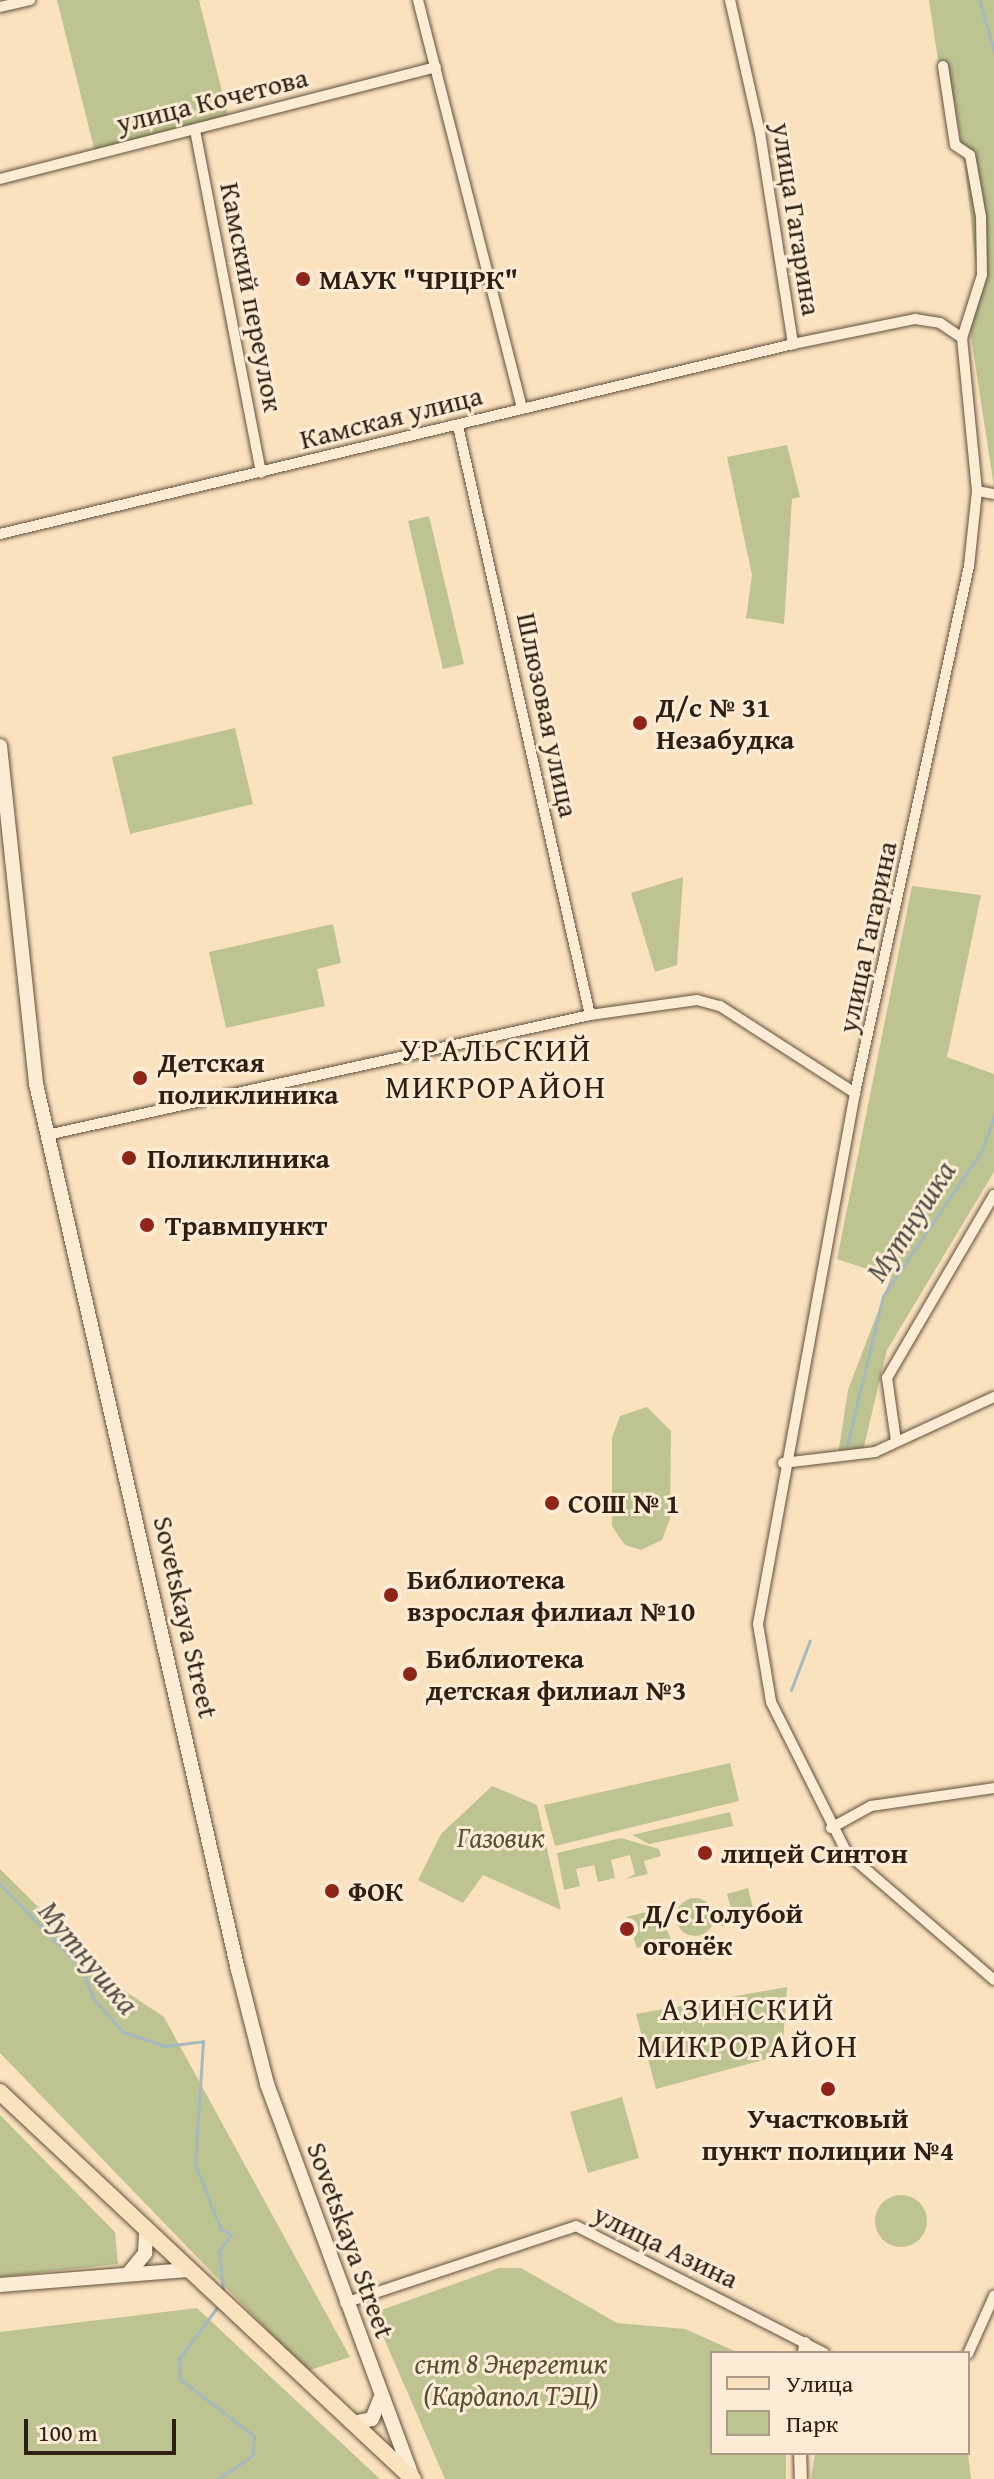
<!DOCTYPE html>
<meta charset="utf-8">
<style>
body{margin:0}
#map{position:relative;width:994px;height:2479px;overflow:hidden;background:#fbe2bf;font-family:"Gentium Book Plus",serif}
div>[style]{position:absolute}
.green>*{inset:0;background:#bec392}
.round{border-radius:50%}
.stream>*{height:3px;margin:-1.5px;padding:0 1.5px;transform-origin:1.5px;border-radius:1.5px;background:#a5babe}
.roads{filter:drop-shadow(0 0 2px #61503d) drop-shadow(0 0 2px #61503d)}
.minor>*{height:10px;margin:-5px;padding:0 5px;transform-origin:5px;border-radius:5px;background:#fcecd5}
.tertiary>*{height:12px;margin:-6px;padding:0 6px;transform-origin:6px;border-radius:6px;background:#fcecd5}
.secondary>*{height:14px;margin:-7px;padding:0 7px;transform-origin:7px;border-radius:7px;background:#fcecd5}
.primary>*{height:16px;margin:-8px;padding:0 8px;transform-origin:8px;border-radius:8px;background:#fbe2bf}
.dots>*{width:22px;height:22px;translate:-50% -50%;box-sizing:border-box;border:4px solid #fcecd5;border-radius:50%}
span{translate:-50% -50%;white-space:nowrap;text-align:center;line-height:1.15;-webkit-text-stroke:6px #fcecd5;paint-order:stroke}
.street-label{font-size:28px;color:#2e1f12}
.poi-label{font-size:28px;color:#2e1f12;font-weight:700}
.left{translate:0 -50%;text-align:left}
.park-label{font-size:28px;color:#595038;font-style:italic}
.water-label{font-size:30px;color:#524e46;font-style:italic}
.quarter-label{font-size:32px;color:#2e1f12;letter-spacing:2px}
.legend{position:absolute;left:710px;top:2351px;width:260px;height:104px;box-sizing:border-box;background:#fcecd5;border:2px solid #aa9a87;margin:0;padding:10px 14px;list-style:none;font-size:24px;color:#2e1f12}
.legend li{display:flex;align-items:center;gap:16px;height:40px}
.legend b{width:40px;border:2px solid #aa9a87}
.scale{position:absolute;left:24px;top:2419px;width:152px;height:36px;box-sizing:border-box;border:4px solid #2e1f12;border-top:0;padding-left:10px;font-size:24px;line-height:28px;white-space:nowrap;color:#2e1f12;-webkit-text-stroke:6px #fcecd5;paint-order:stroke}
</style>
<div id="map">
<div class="green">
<i style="clip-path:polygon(57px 0,199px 0,229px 119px,95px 152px)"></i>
<i style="clip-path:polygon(929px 0,994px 0,994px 487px,966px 304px,978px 285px,965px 166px,953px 93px,942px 87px)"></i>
<i style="clip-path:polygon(787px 445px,800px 497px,792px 499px,784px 624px,746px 618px,752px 575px,727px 457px)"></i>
<i style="clip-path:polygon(429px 516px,464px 664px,443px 669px,408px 521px)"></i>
<i style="clip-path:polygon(235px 728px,253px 804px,130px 834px,112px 757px)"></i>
<i style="clip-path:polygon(683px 877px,677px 965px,655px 972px,631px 893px)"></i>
<i style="clip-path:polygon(912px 886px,981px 895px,947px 1057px,994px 1074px,994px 1172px,887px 1350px,861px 1459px,837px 1461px,848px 1390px,891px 1277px,837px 1259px)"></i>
<i style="clip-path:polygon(333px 924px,341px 963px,317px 969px,325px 1006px,226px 1028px,209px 952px)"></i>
<i style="clip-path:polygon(647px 1407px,671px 1431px,670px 1519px,662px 1540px,641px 1550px,625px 1545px,612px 1526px,612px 1438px,620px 1416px)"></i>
<i style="clip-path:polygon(730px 1763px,739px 1801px,555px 1846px,544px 1805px)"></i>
<i style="clip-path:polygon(492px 1786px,537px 1805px,561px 1910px,483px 1875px,463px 1903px,418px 1880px,441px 1834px)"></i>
<i style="clip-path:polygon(730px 1812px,733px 1826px,649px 1844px,632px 1835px)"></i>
<i style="clip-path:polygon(621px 1838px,659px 1849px,661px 1856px,644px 1861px,648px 1874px,626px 1879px,635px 1874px,630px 1855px,611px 1860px,615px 1878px,598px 1882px,594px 1865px,576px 1869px,580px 1886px,564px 1890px,557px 1853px)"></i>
<i style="clip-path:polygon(0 1869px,119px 1987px,164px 2017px,350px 2357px,307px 2371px,0 2053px)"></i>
<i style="clip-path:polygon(748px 1888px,755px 1916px,722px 1927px,718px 1912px,731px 1908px,727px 1894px)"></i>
<i class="round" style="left:676px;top:1898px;width:38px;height:38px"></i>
<i style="clip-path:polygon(657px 1909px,671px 1939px,637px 1948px,626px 1917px)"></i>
<i style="clip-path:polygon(787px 1987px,782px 2055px,656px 2089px,636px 2014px)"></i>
<i style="clip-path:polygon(622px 2097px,639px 2158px,588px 2173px,570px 2112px)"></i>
<i style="clip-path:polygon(0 2115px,115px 2232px,118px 2264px,0 2277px)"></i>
<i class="round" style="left:875px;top:2195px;width:52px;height:52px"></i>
<i style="clip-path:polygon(499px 2268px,521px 2268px,617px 2323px,685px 2329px,739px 2353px,712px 2353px,712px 2453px,786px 2453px,786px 2479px,445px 2479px,373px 2313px)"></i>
<i style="clip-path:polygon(197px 2308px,380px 2479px,0 2479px,0 2332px)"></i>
<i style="clip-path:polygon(815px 2453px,968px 2454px,971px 2479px,811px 2479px)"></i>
</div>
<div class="stream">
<i style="left:979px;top:0;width:53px;rotate:73.6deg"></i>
<i style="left:847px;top:1445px;width:153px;rotate:-76.4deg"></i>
<i style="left:883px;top:1296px;width:174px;rotate:-55.8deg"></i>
<i style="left:981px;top:1152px;width:38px;rotate:-70deg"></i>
<i style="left:791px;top:1690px;width:53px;rotate:-69.2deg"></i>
<i style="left:0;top:1884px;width:117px;rotate:46deg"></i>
<i style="left:81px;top:1968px;width:32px;rotate:68deg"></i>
<i style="left:93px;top:1998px;width:45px;rotate:48.6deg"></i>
<i style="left:123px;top:2032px;width:44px;rotate:18.4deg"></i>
<i style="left:165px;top:2046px;width:38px;rotate:-7deg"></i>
<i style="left:203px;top:2041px;width:123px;rotate:93.7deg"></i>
<i style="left:195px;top:2164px;width:71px;rotate:68.5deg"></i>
<i style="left:221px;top:2230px;width:11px;rotate:22deg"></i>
<i style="left:231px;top:2234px;width:22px;rotate:124deg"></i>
<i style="left:219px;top:2252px;width:39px;rotate:84deg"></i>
<i style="left:218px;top:2306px;width:66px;rotate:126.3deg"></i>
<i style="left:179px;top:2359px;width:20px;rotate:87deg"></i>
<i style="left:180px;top:2379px;width:93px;rotate:37.6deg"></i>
<i style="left:254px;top:2436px;width:19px;rotate:93deg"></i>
<i style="left:253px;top:2455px;width:42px;rotate:145.6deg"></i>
</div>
<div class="roads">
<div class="minor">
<i style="left:418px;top:0;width:422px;rotate:75.7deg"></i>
<i style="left:730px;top:0;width:136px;rotate:77.3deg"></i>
<i style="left:760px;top:133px;width:214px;rotate:81.1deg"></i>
<i style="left:0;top:7px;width:31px;rotate:-13deg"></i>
<i style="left:943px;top:66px;width:80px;rotate:81.4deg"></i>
<i style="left:955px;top:145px;width:18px;rotate:34deg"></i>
<i style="left:970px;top:155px;width:63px;rotate:79.9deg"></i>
<i style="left:981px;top:217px;width:58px;rotate:89deg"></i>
<i style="left:982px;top:275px;width:66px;rotate:107.6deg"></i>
<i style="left:195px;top:130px;width:349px;rotate:79.1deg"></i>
<i style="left:0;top:179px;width:450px;rotate:-14.4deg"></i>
<i style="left:458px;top:426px;width:604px;rotate:77.37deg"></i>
<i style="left:977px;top:491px;width:17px;rotate:10deg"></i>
<i style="left:0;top:534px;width:815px;rotate:-13.47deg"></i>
<i style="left:793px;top:344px;width:125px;rotate:-11.6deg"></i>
<i style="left:915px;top:319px;width:25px;rotate:9deg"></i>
<i style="left:940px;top:323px;width:27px;rotate:34deg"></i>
<i style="left:962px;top:338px;width:154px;rotate:84.4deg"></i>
<i style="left:977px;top:491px;width:75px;rotate:96.1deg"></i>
<i style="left:969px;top:566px;width:539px;rotate:102.21deg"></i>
<i style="left:855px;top:1093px;width:540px;rotate:100.35deg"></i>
<i style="left:758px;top:1624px;width:79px;rotate:80.5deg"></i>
<i style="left:771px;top:1702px;width:169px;rotate:63.3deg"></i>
<i style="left:847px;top:1853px;width:194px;rotate:40.8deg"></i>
<i style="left:47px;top:1135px;width:556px;rotate:-12.46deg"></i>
<i style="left:590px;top:1015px;width:108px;rotate:-8deg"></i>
<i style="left:697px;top:1000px;width:24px;rotate:15deg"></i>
<i style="left:720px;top:1006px;width:161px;rotate:32.8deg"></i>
<i style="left:896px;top:1441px;width:64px;rotate:-98.1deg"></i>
<i style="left:887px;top:1378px;width:212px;rotate:-59.7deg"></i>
<i style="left:783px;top:1463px;width:93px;rotate:-6.8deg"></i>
<i style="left:875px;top:1452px;width:131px;rotate:-24.8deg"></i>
<i style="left:831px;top:1828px;width:46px;rotate:-28.8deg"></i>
<i style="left:871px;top:1806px;width:124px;rotate:-8.3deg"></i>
<i style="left:345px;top:2303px;width:243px;rotate:-18.4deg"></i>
<i style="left:576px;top:2226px;width:279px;rotate:27.1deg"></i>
<i style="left:968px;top:2354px;width:64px;rotate:-65.9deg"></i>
</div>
<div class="tertiary">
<i style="left:804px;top:2353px;width:10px;rotate:-84deg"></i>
<i style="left:800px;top:2453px;width:26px;rotate:88deg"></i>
</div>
<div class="secondary">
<i style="left:0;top:746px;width:340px;rotate:83.9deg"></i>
<i style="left:36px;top:1084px;width:909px;rotate:77.16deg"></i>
<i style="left:238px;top:1970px;width:118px;rotate:75.7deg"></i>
<i style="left:267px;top:2084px;width:419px;rotate:69.7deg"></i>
<i style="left:129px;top:2273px;width:26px;rotate:-51deg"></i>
<i style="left:145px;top:2253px;width:22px;rotate:-87deg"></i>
<i style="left:0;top:2285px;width:188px;rotate:-4.6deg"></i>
<i style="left:353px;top:2423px;width:19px;rotate:-12deg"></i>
<i style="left:372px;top:2419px;width:24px;rotate:-68deg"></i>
</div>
<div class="primary">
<i style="left:0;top:2092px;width:566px;rotate:43.14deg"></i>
</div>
</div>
<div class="dots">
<i style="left:303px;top:279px;background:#8f2418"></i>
<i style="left:640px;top:723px;background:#8f2418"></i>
<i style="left:140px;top:1078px;background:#8f2418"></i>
<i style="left:129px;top:1158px;background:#8f2418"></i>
<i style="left:147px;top:1225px;background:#8f2418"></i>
<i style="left:552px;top:1503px;background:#8f2418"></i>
<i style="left:391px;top:1595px;background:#8f2418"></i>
<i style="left:410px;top:1674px;background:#8f2418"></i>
<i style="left:705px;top:1853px;background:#8f2418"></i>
<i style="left:332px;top:1891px;background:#8f2418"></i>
<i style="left:627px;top:1929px;background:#8f2418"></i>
<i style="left:828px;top:2089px;background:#8f2418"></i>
</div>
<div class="street-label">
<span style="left:212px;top:100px;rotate:-14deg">улица Кочетова</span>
<span style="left:797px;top:219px;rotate:81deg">улица Гагарина</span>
<span style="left:252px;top:297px;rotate:79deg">Камский переулок</span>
<span style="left:391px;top:417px;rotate:-14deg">Камская улица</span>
<span style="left:548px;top:715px;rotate:78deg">Шлюзовая улица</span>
<span style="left:867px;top:937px;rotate:-78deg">улица Гагарина</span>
<span style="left:186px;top:1617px;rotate:77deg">Sovetskaya Street</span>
<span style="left:351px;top:2240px;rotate:70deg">Sovetskaya Street</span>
<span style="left:666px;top:2246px;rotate:26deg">улица Азина</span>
</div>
<div class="poi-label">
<span class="left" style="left:319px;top:279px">МАУК "ЧРЦРК"</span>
<span class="left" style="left:656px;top:723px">Д/с № 31<br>Незабудка</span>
<span class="left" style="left:158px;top:1078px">Детская<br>поликлиника</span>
<span class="left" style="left:147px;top:1158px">Поликлиника</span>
<span class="left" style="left:165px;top:1225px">Травмпункт</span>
<span class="left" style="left:568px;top:1503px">СОШ № 1</span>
<span class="left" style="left:407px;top:1595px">Библиотека<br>взрослая филиал №10</span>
<span class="left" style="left:426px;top:1674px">Библиотека<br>детская филиал №3</span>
<span class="left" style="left:721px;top:1853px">лицей Синтон</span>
<span class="left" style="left:348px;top:1891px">ФОК</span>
<span class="left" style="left:643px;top:1929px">Д/с Голубой<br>огонёк</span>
<span style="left:828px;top:2134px">Участковый<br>пункт полиции №4</span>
</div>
<div class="park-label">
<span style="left:501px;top:1837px">Газовик</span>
<span style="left:511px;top:2379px">снт 8 Энергетик<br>(Кардапол ТЭЦ)</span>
</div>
<div class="water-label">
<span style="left:910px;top:1221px;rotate:-57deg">Мутнушка</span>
<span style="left:89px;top:1957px;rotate:50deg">Мутнушка</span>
</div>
<div class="quarter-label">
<span style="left:496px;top:1069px">УРАЛЬСКИЙ<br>МИКРОРАЙОН</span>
<span style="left:748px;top:2028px">АЗИНСКИЙ<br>МИКРОРАЙОН</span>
</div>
<ul class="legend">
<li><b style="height:10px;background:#fbe2bf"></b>Улица</li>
<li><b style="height:22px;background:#bec392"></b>Парк</li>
</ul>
<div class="scale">100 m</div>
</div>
